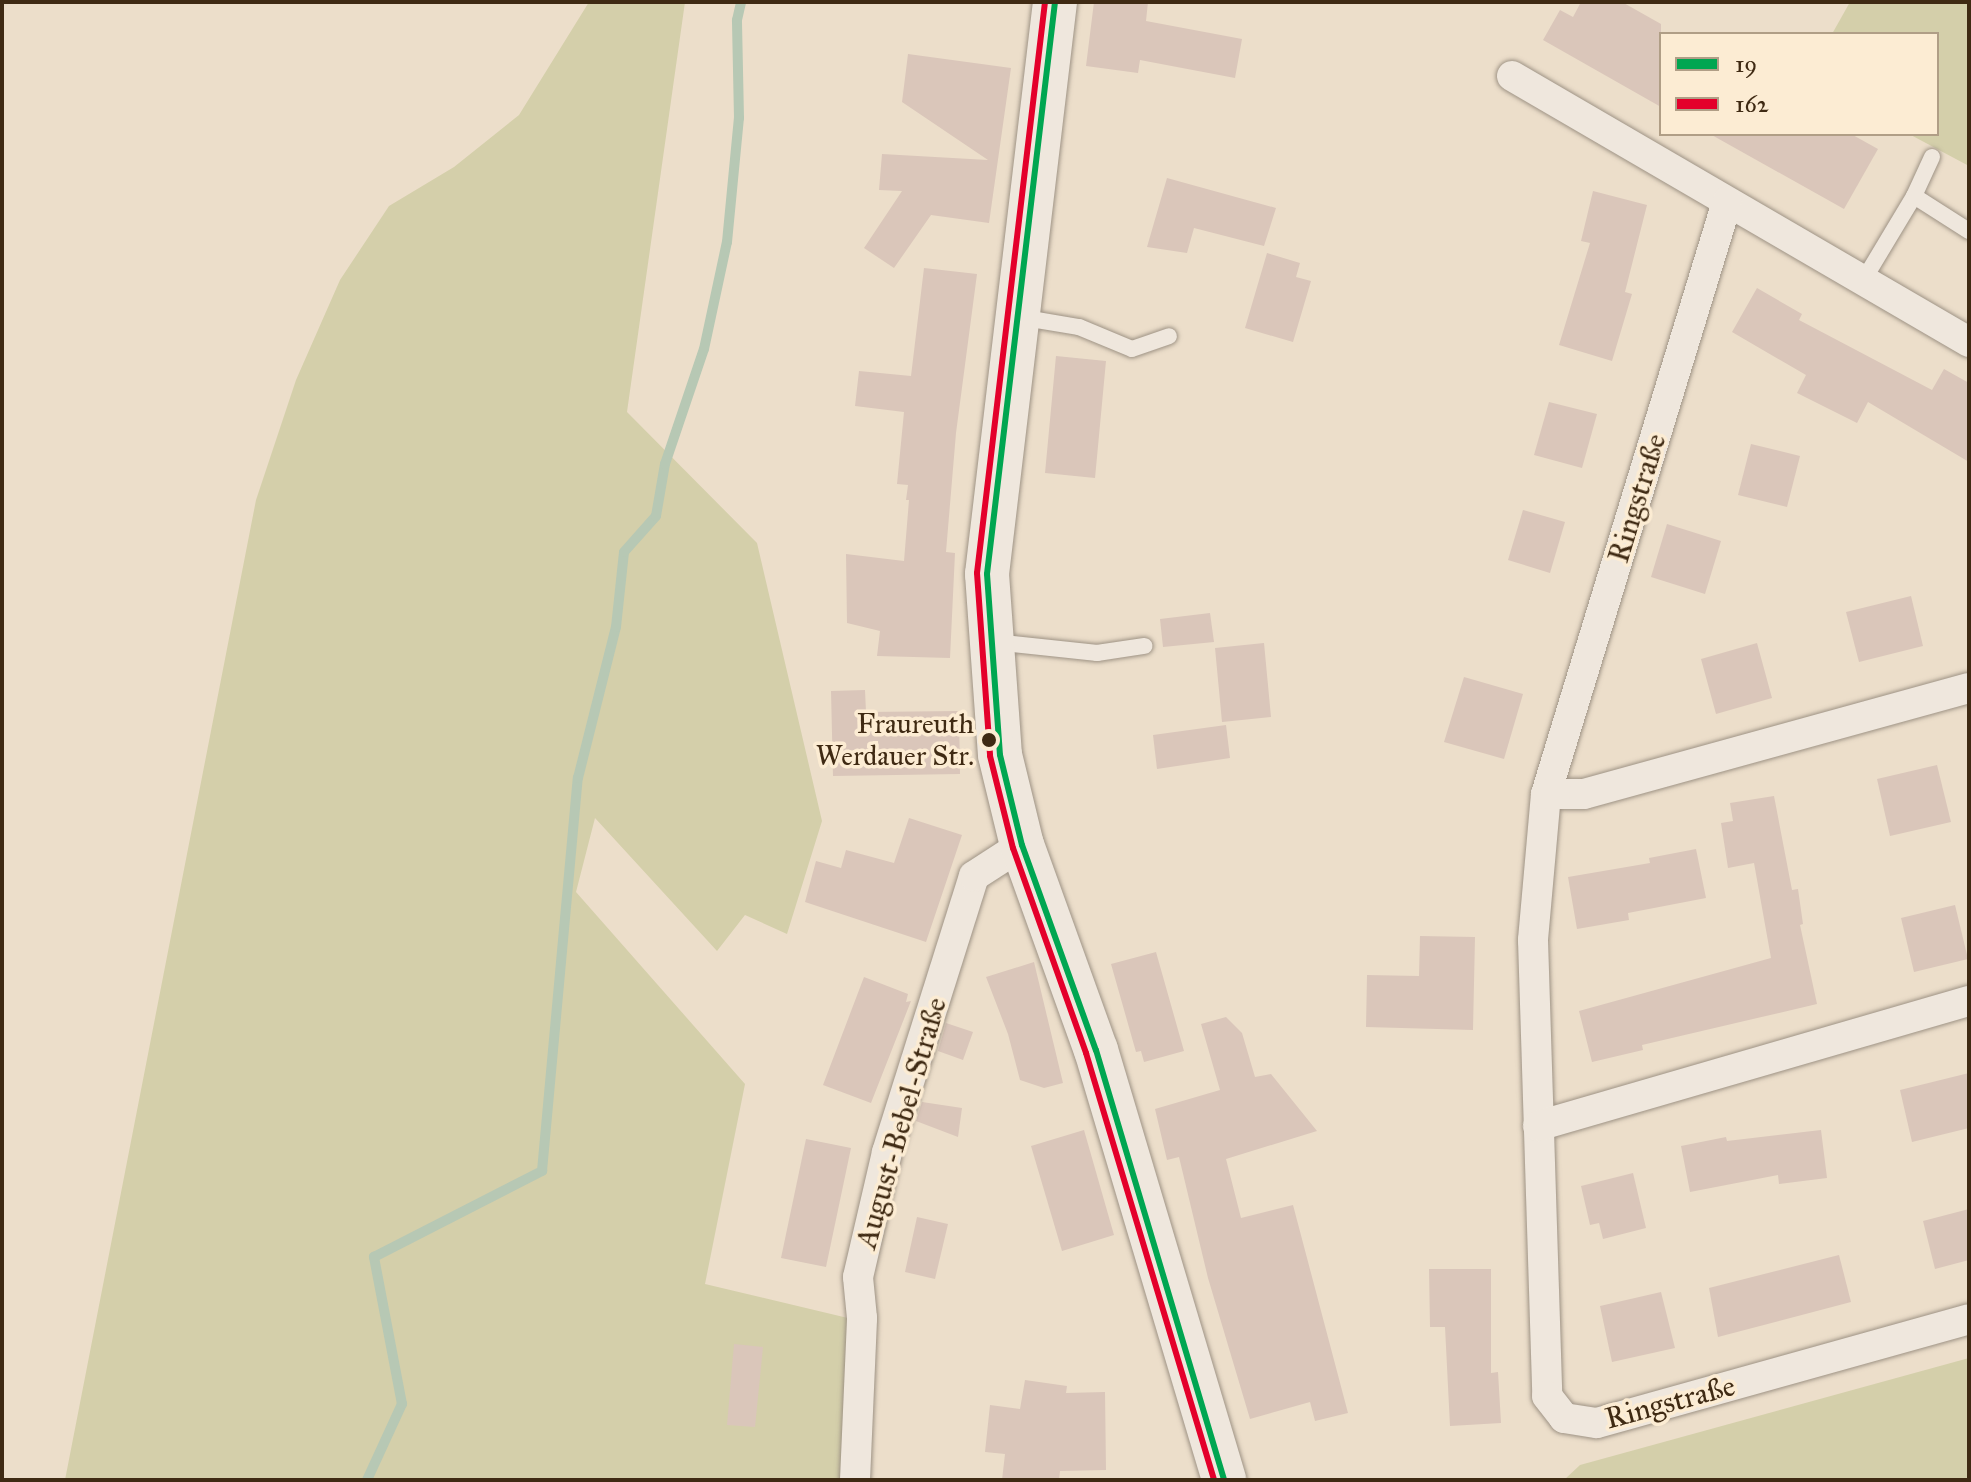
<!DOCTYPE html>
<meta charset="utf-8">
<style>
body{margin:0}
#map{position:relative;width:1971px;height:1482px;overflow:hidden;background:#ecdeca;font-family:"IM FELL Great Primer",serif}
div>[style]{position:absolute}
.green>*{inset:0;background:#d4cfaa}
.stream>*{height:10px;margin:-5px;padding:0 5px;transform-origin:5px;border-radius:5px;background:#b7c8b4}
.building>*{inset:0;background:#dac6ba}
.roads{filter:drop-shadow(0 0 2px #9e9385) drop-shadow(0 0 2px #9e9385)}
.service>*{height:16px;margin:-8px;padding:0 8px;transform-origin:8px;border-radius:8px;background:#efe7dd}
.minor>*{height:30px;margin:-15px;padding:0 15px;transform-origin:15px;border-radius:15px;background:#efe7dd}
.secondary>*{height:44px;margin:-22px;padding:0 22px;transform-origin:22px;border-radius:22px;background:#efe7dd}
.bus-1>*{height:6px;margin:-3px;padding:0 3px;transform-origin:3px;border-radius:3px;background:#00a651}
.bus-2>*{height:6px;margin:-3px;padding:0 3px;transform-origin:3px;border-radius:3px;background:#e4002b}
.dots>*{width:22px;height:22px;translate:-50% -50%;box-sizing:border-box;border:4px solid #fcecd3;border-radius:50%}
span{translate:-50% -50%;white-space:nowrap;text-align:center;line-height:1.15;-webkit-text-stroke:7px #fcecd3;paint-order:stroke}
.bus-label{font-size:28px;color:#3f2a13}
.right{translate:-100% -50%;text-align:right}
.street-label{font-size:30px;color:#3f2a13}
.frame{position:absolute;inset:0;border:4px solid #3f2a13;pointer-events:none}
.legend{position:absolute;left:1659px;top:32px;width:280px;height:104px;box-sizing:border-box;background:#fcecd3;border:2px solid #b09e86;margin:0;padding:10px 14px;list-style:none;font-size:24px;color:#3f2a13}
.legend li{display:flex;align-items:center;gap:16px;height:40px}
.legend b{width:40px;border:2px solid #b09e86}
</style>
<div id="map">
<div class="green">
<i style="clip-path:polygon(589px 2px,685px 2px,627px 412px,757px 543px,822px 821px,787px 934px,745px 915px,717px 951px,595px 818px,576px 892px,745px 1084px,705px 1284px,852px 1319px,844px 1480px,65px 1480px,256px 500px,296px 380px,340px 280px,389px 206px,454px 167px,519px 115px)"></i>
<i style="clip-path:polygon(1850px 2px,1969px 2px,1969px 166px,1909px 134px,1937px 134px,1937px 34px,1832px 34px)"></i>
<i style="clip-path:polygon(1969px 1358px,1969px 1480px,1564px 1480px,1580px 1465px)"></i>
</div>
<div class="stream">
<i style="left:367px;top:1480px;width:84px;rotate:-65.3deg"></i>
<i style="left:402px;top:1404px;width:150px;rotate:-100.8deg"></i>
<i style="left:374px;top:1257px;width:189px;rotate:-27.1deg"></i>
<i style="left:542px;top:1171px;width:395px;rotate:-84.8deg"></i>
<i style="left:578px;top:778px;width:156px;rotate:-75.9deg"></i>
<i style="left:616px;top:627px;width:75px;rotate:-83.9deg"></i>
<i style="left:624px;top:552px;width:48px;rotate:-48.4deg"></i>
<i style="left:656px;top:516px;width:53px;rotate:-80.2deg"></i>
<i style="left:665px;top:464px;width:121px;rotate:-71.3deg"></i>
<i style="left:704px;top:349px;width:109px;rotate:-77.9deg"></i>
<i style="left:727px;top:242px;width:125px;rotate:-84.5deg"></i>
<i style="left:739px;top:118px;width:98px;rotate:-91.2deg"></i>
<i style="left:737px;top:20px;width:18px;rotate:-77deg"></i>
</div>
<div class="building">
<i style="clip-path:polygon(1094px 2px,1148px 2px,1146px 21px,1242px 39px,1235px 78px,1140px 60px,1138px 73px,1086px 66px)"></i>
<i style="clip-path:polygon(1581px 2px,1622px 2px,1661px 24px,1661px 107px,1543px 40px,1560px 10px,1573px 17px)"></i>
<i style="clip-path:polygon(908px 54px,1011px 68px,989px 223px,931px 215px,894px 268px,864px 248px,902px 191px,879px 190px,882px 154px,988px 160px,902px 102px)"></i>
<i style="clip-path:polygon(1710px 134px,1851px 134px,1878px 149px,1844px 209px)"></i>
<i style="clip-path:polygon(1167px 178px,1276px 208px,1264px 246px,1194px 228px,1187px 253px,1147px 247px)"></i>
<i style="clip-path:polygon(1593px 191px,1647px 205px,1625px 292px,1632px 294px,1612px 361px,1559px 345px,1590px 243px,1581px 241px)"></i>
<i style="clip-path:polygon(1267px 253px,1300px 263px,1296px 277px,1311px 281px,1293px 342px,1245px 328px)"></i>
<i style="clip-path:polygon(924px 268px,977px 274px,956px 433px,946px 552px,955px 553px,950px 658px,877px 656px,880px 631px,847px 623px,846px 554px,904px 561px,909px 500px,906px 500px,908px 485px,897px 484px,904px 412px,855px 406px,859px 371px,911px 376px)"></i>
<i style="clip-path:polygon(1757px 288px,1802px 314px,1799px 320px,1932px 390px,1944px 369px,1969px 383px,1969px 462px,1868px 402px,1857px 423px,1797px 393px,1806px 375px,1732px 332px)"></i>
<i style="clip-path:polygon(1056px 356px,1106px 361px,1095px 478px,1045px 473px)"></i>
<i style="clip-path:polygon(1549px 402px,1597px 414px,1582px 468px,1534px 455px)"></i>
<i style="clip-path:polygon(1751px 444px,1800px 456px,1787px 507px,1738px 495px)"></i>
<i style="clip-path:polygon(1523px 510px,1565px 522px,1550px 573px,1508px 560px)"></i>
<i style="clip-path:polygon(1667px 524px,1721px 541px,1705px 594px,1651px 577px)"></i>
<i style="clip-path:polygon(1911px 596px,1923px 646px,1859px 662px,1846px 612px)"></i>
<i style="clip-path:polygon(1210px 613px,1214px 642px,1163px 647px,1160px 619px)"></i>
<i style="clip-path:polygon(1264px 643px,1271px 717px,1222px 722px,1215px 648px)"></i>
<i style="clip-path:polygon(1757px 643px,1772px 698px,1716px 714px,1701px 659px)"></i>
<i style="clip-path:polygon(1464px 677px,1523px 694px,1504px 759px,1444px 742px)"></i>
<i style="clip-path:polygon(865px 690px,866px 712px,959px 711px,960px 774px,833px 776px,831px 691px)"></i>
<i style="clip-path:polygon(1226px 725px,1230px 758px,1157px 769px,1153px 735px)"></i>
<i style="clip-path:polygon(1937px 765px,1951px 822px,1890px 836px,1877px 779px)"></i>
<i style="clip-path:polygon(1774px 796px,1792px 890px,1798px 889px,1803px 924px,1800px 925px,1817px 1004px,1642px 1045px,1643px 1050px,1592px 1062px,1579px 1011px,1771px 958px,1754px 863px,1728px 868px,1721px 823px,1733px 821px,1730px 803px)"></i>
<i style="clip-path:polygon(909px 818px,962px 835px,926px 942px,805px 902px,816px 861px,841px 868px,846px 850px,894px 863px)"></i>
<i style="clip-path:polygon(1696px 849px,1706px 898px,1628px 913px,1629px 920px,1577px 929px,1568px 877px,1650px 863px,1649px 858px)"></i>
<i style="clip-path:polygon(1955px 905px,1968px 959px,1914px 972px,1901px 918px)"></i>
<i style="clip-path:polygon(1420px 936px,1475px 937px,1473px 1030px,1366px 1027px,1367px 975px,1419px 976px)"></i>
<i style="clip-path:polygon(1156px 952px,1184px 1051px,1144px 1062px,1141px 1051px,1136px 1052px,1111px 964px)"></i>
<i style="clip-path:polygon(1034px 962px,1063px 1083px,1044px 1088px,1020px 1080px,1008px 1034px,986px 977px)"></i>
<i style="clip-path:polygon(864px 977px,908px 994px,906px 1002px,911px 1001px,871px 1103px,823px 1085px)"></i>
<i style="clip-path:polygon(1226px 1017px,1242px 1033px,1255px 1077px,1271px 1074px,1317px 1131px,1226px 1159px,1241px 1218px,1293px 1205px,1348px 1413px,1315px 1421px,1310px 1402px,1250px 1419px,1208px 1278px,1179px 1157px,1167px 1160px,1155px 1109px,1220px 1090px,1201px 1024px)"></i>
<i style="clip-path:polygon(946px 1023px,973px 1032px,963px 1060px,938px 1051px)"></i>
<i style="clip-path:polygon(1969px 1073px,1969px 1128px,1912px 1142px,1900px 1090px)"></i>
<i style="clip-path:polygon(922px 1102px,962px 1108px,958px 1137px,916px 1121px)"></i>
<i style="clip-path:polygon(1084px 1130px,1114px 1235px,1062px 1251px,1031px 1146px)"></i>
<i style="clip-path:polygon(1821px 1130px,1827px 1178px,1779px 1184px,1778px 1175px,1690px 1192px,1681px 1146px,1726px 1137px,1727px 1141px)"></i>
<i style="clip-path:polygon(806px 1139px,851px 1148px,826px 1267px,781px 1258px)"></i>
<i style="clip-path:polygon(1633px 1173px,1646px 1228px,1603px 1239px,1599px 1223px,1590px 1225px,1581px 1186px)"></i>
<i style="clip-path:polygon(1969px 1209px,1969px 1260px,1935px 1269px,1923px 1221px)"></i>
<i style="clip-path:polygon(917px 1217px,948px 1224px,935px 1279px,905px 1272px)"></i>
<i style="clip-path:polygon(1839px 1255px,1851px 1302px,1718px 1337px,1709px 1288px)"></i>
<i style="clip-path:polygon(1429px 1269px,1491px 1269px,1491px 1373px,1498px 1372px,1501px 1423px,1450px 1426px,1445px 1327px,1430px 1327px)"></i>
<i style="clip-path:polygon(1661px 1292px,1675px 1348px,1612px 1362px,1600px 1306px)"></i>
<i style="clip-path:polygon(734px 1344px,763px 1347px,755px 1427px,727px 1425px)"></i>
<i style="clip-path:polygon(1025px 1380px,1067px 1386px,1066px 1393px,1105px 1392px,1106px 1470px,1060px 1471px,1059px 1480px,1002px 1480px,1005px 1454px,985px 1452px,990px 1405px,1020px 1409px)"></i>
</div>
<div class="roads">
<div class="service">
<i style="left:1914px;top:196px;width:65px;rotate:32.5deg"></i>
<i style="left:1863px;top:281px;width:99px;rotate:-59deg"></i>
<i style="left:1914px;top:196px;width:43px;rotate:-65.2deg"></i>
<i style="left:1019px;top:317px;width:61px;rotate:9.5deg"></i>
<i style="left:1079px;top:327px;width:57px;rotate:22.5deg"></i>
<i style="left:1132px;top:349px;width:39px;rotate:-19deg"></i>
<i style="left:994px;top:642px;width:104px;rotate:6.1deg"></i>
<i style="left:1097px;top:653px;width:48px;rotate:-8.5deg"></i>
</div>
<div class="minor">
<i style="left:1512px;top:76px;width:529px;rotate:30.2deg"></i>
<i style="left:1727px;top:202px;width:619px;rotate:107deg"></i>
<i style="left:1546px;top:794px;width:147px;rotate:95.1deg"></i>
<i style="left:1533px;top:940px;width:456px;rotate:88.2deg"></i>
<i style="left:1547px;top:1396px;width:28px;rotate:52deg"></i>
<i style="left:1564px;top:1418px;width:33px;rotate:9deg"></i>
<i style="left:1597px;top:1423px;width:386px;rotate:-15.6deg"></i>
<i style="left:1546px;top:794px;width:38px"></i>
<i style="left:1584px;top:794px;width:399px;rotate:-15.4deg"></i>
<i style="left:1538px;top:1126px;width:449px;rotate:-16.2deg"></i>
<i style="left:855px;top:1480px;width:162px;rotate:-87.5deg"></i>
<i style="left:862px;top:1318px;width:41px;rotate:-95.6deg"></i>
<i style="left:858px;top:1277px;width:128px;rotate:-76.9deg"></i>
<i style="left:887px;top:1152px;width:289px;rotate:-72.5deg"></i>
<i style="left:974px;top:876px;width:57px;rotate:-32.9deg"></i>
</div>
<div class="secondary">
<i style="left:1055px;top:2px;width:576px;rotate:96.78deg"></i>
<i style="left:987px;top:574px;width:181px;rotate:85.9deg"></i>
<i style="left:1000px;top:755px;width:93px;rotate:76.3deg"></i>
<i style="left:1022px;top:845px;width:218px;rotate:70.2deg"></i>
<i style="left:1096px;top:1050px;width:449px;rotate:73.4deg"></i>
</div>
</div>
<div class="bus-1">
<i style="left:1055px;top:2px;width:576px;rotate:96.78deg"></i>
<i style="left:987px;top:574px;width:181px;rotate:85.9deg"></i>
<i style="left:1000px;top:755px;width:93px;rotate:76.3deg"></i>
<i style="left:1022px;top:845px;width:218px;rotate:70.2deg"></i>
<i style="left:1096px;top:1050px;width:449px;rotate:73.4deg"></i>
</div>
<div class="bus-2">
<i style="left:1045px;top:2px;width:575px;rotate:96.79deg"></i>
<i style="left:977px;top:573px;width:183px;rotate:85.9deg"></i>
<i style="left:990px;top:756px;width:95px;rotate:76deg"></i>
<i style="left:1013px;top:848px;width:218px;rotate:70.4deg"></i>
<i style="left:1086px;top:1053px;width:446px;rotate:73.3deg"></i>
</div>
<div class="dots">
<i style="left:989px;top:740px;background:#3f2a13"></i>
</div>
<div class="bus-label">
<span class="right" style="left:974px;top:740px">Fraureuth<br>Werdauer Str.</span>
</div>
<div class="street-label">
<span style="left:1637px;top:498px;rotate:-73deg">Ringstraße</span>
<span style="left:901px;top:1123px;rotate:-74deg">August-Bebel-Straße</span>
<span style="left:1670px;top:1402px;rotate:-15deg">Ringstraße</span>
</div>
<div class="frame"></div>
<ul class="legend">
<li><b style="height:10px;background:#00a651"></b>19</li>
<li><b style="height:10px;background:#e4002b"></b>162</li>
</ul>
</div>
